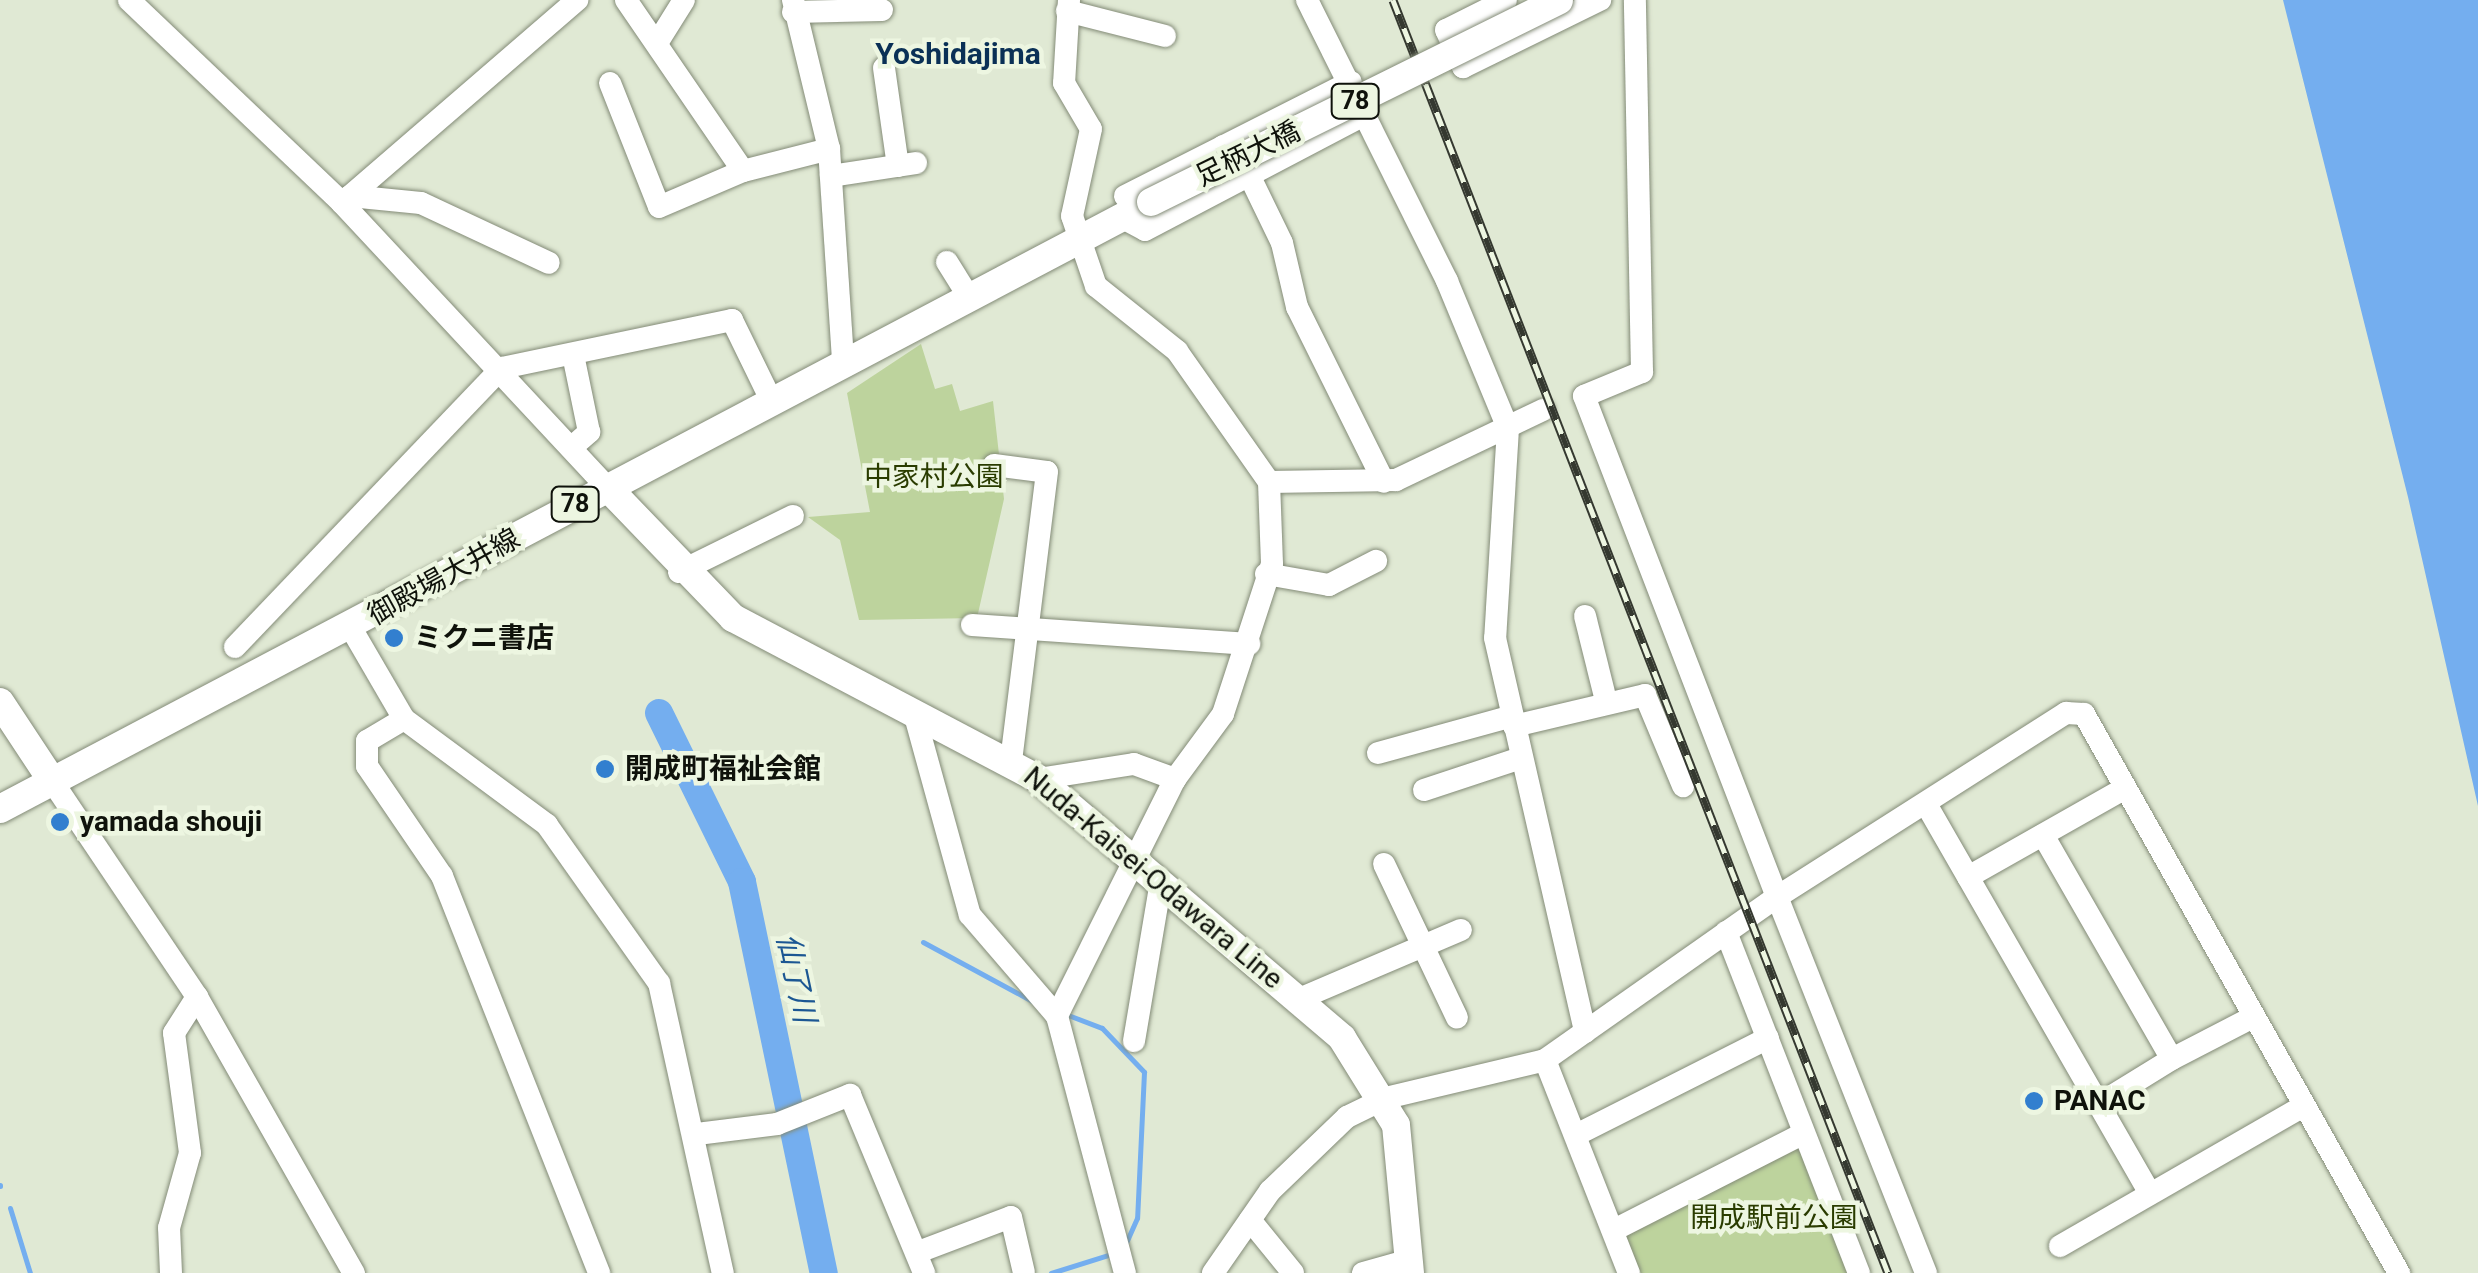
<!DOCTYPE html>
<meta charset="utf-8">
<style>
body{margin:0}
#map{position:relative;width:2478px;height:1273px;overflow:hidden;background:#e0e9d4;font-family:Roboto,"Noto Sans JP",sans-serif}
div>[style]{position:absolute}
.green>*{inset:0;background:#bdd39d}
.water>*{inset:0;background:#74aeef}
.stream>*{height:5px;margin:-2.5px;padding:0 2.5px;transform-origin:2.5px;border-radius:2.5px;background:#74aeef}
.river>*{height:28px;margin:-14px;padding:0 14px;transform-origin:14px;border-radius:14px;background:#74aeef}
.roads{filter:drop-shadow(0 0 2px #838b77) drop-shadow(0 0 2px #838b77)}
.minor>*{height:22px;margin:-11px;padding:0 11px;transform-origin:11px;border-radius:11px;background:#fff}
.major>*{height:28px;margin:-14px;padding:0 14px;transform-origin:14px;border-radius:14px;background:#fff}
.rail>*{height:9px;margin-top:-4.5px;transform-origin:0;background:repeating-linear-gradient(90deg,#edf6e1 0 15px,#353930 0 30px);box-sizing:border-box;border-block:2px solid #353930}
.bridges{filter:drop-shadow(0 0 2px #838b77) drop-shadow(0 0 2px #838b77)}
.major-bridge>*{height:28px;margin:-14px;padding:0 14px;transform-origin:14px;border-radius:14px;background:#fff}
.dots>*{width:28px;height:28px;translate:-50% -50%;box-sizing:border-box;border:5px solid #edf6e1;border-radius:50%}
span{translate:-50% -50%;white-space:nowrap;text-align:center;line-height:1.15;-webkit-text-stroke:9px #edf6e1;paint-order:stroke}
.shield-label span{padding:2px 8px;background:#edf6e1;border:2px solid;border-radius:8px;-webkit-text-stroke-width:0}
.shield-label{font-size:25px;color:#0f120b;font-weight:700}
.street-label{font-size:28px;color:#0f120b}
.park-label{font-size:28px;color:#2a3c00}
.poi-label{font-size:28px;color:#0f120b;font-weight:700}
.left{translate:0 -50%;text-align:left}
.neighbourhood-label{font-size:30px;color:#0a3056;font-weight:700}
.water-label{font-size:30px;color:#1c5793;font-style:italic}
</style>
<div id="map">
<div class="green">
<i style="clip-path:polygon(921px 344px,935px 389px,952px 384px,960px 411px,993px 401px,1004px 499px,977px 618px,859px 620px,840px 540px,808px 517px,870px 512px,847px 393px)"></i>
<i style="clip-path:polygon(1795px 1146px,1806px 1153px,1855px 1273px,1640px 1273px,1624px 1234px)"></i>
</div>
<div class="water">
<i style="clip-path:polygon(2283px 0,2478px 0,2478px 806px,2408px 497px)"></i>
</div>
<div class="stream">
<i style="left:923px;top:942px;width:126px;rotate:28.4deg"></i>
<i style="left:1068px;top:1015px;width:36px;rotate:21deg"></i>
<i style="left:1102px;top:1028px;width:61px;rotate:46.3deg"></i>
<i style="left:1144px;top:1072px;width:146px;rotate:92.7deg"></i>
<i style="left:1137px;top:1218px;width:32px;rotate:114deg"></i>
<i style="left:0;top:1185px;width:1px;rotate:90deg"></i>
<i style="left:10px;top:1208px;width:68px;rotate:72.9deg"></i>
<i style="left:1051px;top:1273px;width:67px;rotate:-17.4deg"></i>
</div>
<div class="river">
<i style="left:659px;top:713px;width:188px;rotate:63.8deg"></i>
<i style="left:742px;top:882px;width:400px;rotate:78.2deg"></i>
</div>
<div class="roads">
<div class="minor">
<i style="left:129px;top:0;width:294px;rotate:43.6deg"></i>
<i style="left:342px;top:203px;width:388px;rotate:47deg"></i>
<i style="left:626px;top:0;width:207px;rotate:55.6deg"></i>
<i style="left:793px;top:0;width:153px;rotate:76.4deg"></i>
<i style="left:1069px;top:0;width:83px;rotate:93.4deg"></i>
<i style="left:1064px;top:83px;width:53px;rotate:59.6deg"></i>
<i style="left:1091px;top:129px;width:89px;rotate:102.3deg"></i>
<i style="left:1072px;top:216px;width:74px;rotate:71.1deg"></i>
<i style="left:1096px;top:286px;width:104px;rotate:38.7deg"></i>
<i style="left:1177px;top:351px;width:160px;rotate:54.9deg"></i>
<i style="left:1269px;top:482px;width:82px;rotate:87.9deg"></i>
<i style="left:1272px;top:564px;width:158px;rotate:108.1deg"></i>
<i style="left:1223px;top:714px;width:81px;rotate:126.4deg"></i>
<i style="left:1175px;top:779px;width:265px;rotate:116.5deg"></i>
<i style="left:1057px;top:1016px;width:266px;rotate:75.2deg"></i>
<i style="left:1307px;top:0;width:314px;rotate:63.5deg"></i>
<i style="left:1447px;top:281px;width:159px;rotate:67.5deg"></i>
<i style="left:1508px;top:428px;width:210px;rotate:93.5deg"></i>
<i style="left:1495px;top:638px;width:404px;rotate:77.1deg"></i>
<i style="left:1506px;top:0;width:67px;rotate:153.4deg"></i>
<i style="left:1446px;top:30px;width:41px;rotate:65.3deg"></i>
<i style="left:1463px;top:67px;width:153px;rotate:-26.1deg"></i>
<i style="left:1067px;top:11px;width:101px;rotate:14.3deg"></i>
<i style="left:793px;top:12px;width:89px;rotate:-1.3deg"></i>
<i style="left:659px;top:40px;width:47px;rotate:-58deg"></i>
<i style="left:884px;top:68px;width:99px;rotate:81.9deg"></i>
<i style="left:610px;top:83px;width:133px;rotate:68.4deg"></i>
<i style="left:659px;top:207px;width:91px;rotate:-23.2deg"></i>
<i style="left:743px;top:171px;width:89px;rotate:-14.3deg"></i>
<i style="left:829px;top:149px;width:211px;rotate:86.2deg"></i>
<i style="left:1223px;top:146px;width:41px;rotate:48.9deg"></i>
<i style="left:1250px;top:177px;width:73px;rotate:64.1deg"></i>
<i style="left:1282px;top:243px;width:66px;rotate:76.8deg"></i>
<i style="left:1297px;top:307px;width:195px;rotate:63.6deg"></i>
<i style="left:831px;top:176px;width:86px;rotate:-8.7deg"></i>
<i style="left:350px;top:196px;width:71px;rotate:5.6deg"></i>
<i style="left:421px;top:203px;width:141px;rotate:25.1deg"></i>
<i style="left:1125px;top:196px;width:253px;rotate:-26.8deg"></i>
<i style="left:342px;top:203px;width:311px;rotate:-40.8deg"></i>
<i style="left:1121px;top:217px;width:27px;rotate:28deg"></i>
<i style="left:1145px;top:230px;width:250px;rotate:-27.7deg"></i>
<i style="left:947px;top:262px;width:40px;rotate:58deg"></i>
<i style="left:572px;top:447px;width:23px;rotate:-41deg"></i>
<i style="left:589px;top:432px;width:79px;rotate:-101.7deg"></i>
<i style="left:994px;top:465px;width:53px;rotate:7.5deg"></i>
<i style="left:1047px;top:472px;width:291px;rotate:97.1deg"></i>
<i style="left:1269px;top:482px;width:127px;rotate:-0.9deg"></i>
<i style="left:1396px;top:480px;width:163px;rotate:-25.5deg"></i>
<i style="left:679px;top:572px;width:127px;rotate:-26.2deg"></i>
<i style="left:1266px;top:574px;width:64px;rotate:9.9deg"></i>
<i style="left:1329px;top:585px;width:53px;rotate:-27.1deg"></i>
<i style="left:1585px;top:616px;width:88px;rotate:76.1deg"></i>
<i style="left:972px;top:625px;width:278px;rotate:3.9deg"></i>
<i style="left:351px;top:628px;width:105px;rotate:59.8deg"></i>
<i style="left:404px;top:719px;width:178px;rotate:36.5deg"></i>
<i style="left:547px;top:825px;width:194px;rotate:54.7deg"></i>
<i style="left:659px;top:983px;width:297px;rotate:77.6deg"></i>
<i style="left:235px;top:647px;width:386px;rotate:-46.3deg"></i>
<i style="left:502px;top:368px;width:235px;rotate:-11.8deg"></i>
<i style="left:732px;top:320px;width:87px;rotate:64deg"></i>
<i style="left:915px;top:716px;width:206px;rotate:74.6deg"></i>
<i style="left:970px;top:915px;width:133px;rotate:49.3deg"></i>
<i style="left:404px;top:719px;width:43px;rotate:149.3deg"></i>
<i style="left:367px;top:741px;width:25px;rotate:90deg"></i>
<i style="left:367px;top:766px;width:133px;rotate:55.7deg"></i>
<i style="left:442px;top:876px;width:427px;rotate:68.4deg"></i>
<i style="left:1514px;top:726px;width:135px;rotate:-13.3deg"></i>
<i style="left:1645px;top:695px;width:99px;rotate:67.3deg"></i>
<i style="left:1378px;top:753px;width:139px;rotate:-15.4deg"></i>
<i style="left:1038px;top:779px;width:97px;rotate:-8.9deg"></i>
<i style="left:1134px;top:764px;width:44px;rotate:20.1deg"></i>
<i style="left:52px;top:781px;width:260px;rotate:56.1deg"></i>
<i style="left:197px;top:997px;width:318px;rotate:60.4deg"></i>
<i style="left:1424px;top:790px;width:102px;rotate:-18.3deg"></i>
<i style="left:1926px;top:804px;width:449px;rotate:60.1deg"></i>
<i style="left:2043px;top:835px;width:258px;rotate:60.1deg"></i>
<i style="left:2172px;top:1059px;width:86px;rotate:148.3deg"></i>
<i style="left:1384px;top:864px;width:170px;rotate:64.6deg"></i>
<i style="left:1968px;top:877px;width:180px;rotate:-29.5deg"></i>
<i style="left:1726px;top:932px;width:366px;rotate:68.7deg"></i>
<i style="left:1299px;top:999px;width:176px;rotate:-23.1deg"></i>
<i style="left:1134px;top:1041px;width:161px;rotate:-80.4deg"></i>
<i style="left:2172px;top:1059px;width:89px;rotate:-27.4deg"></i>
<i style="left:1545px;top:1060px;width:229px;rotate:68.5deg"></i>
<i style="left:697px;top:1134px;width:81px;rotate:-7.1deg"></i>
<i style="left:777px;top:1124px;width:79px;rotate:-21.7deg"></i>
<i style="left:850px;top:1095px;width:193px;rotate:67.4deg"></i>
<i style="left:1576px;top:1135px;width:215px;rotate:-26.8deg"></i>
<i style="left:1250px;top:1220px;width:68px;rotate:50.9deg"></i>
<i style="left:1614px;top:1230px;width:213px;rotate:-27deg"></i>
<i style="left:2060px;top:1246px;width:279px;rotate:-29.9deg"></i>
<i style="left:921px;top:1251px;width:96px;rotate:-20.7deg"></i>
<i style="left:1011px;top:1217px;width:57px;rotate:76.9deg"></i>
<i style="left:171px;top:1273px;width:45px;rotate:-92.5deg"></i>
<i style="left:169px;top:1228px;width:78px;rotate:-74.4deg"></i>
<i style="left:190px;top:1153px;width:121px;rotate:-97.6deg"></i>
<i style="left:174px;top:1033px;width:43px;rotate:-57.4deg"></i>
<i style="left:1213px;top:1273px;width:100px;rotate:-55.2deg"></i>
<i style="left:1270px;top:1191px;width:107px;rotate:-43.9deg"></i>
<i style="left:1347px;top:1117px;width:43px;rotate:-26deg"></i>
<i style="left:1386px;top:1098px;width:163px;rotate:-13.4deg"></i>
<i style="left:1545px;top:1060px;width:284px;rotate:-35.1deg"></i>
<i style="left:1777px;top:897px;width:537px;rotate:-111.07deg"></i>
<i style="left:1584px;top:396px;width:63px;rotate:-22.5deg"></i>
<i style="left:1642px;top:372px;width:372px;rotate:-91.1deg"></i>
<i style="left:1363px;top:1273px;width:49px;rotate:-15.5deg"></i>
<i style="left:1926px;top:1273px;width:404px;rotate:-111.6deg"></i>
<i style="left:1777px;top:897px;width:343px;rotate:-32.5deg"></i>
<i style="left:2066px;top:713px;width:18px;rotate:3deg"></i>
<i style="left:2084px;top:714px;width:642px;rotate:60.6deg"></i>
</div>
<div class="major">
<i style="left:607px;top:487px;width:182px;rotate:46.1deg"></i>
<i style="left:733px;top:618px;width:345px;rotate:27.8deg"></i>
<i style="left:1038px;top:779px;width:399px;rotate:40.4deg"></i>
<i style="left:1342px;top:1038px;width:102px;rotate:58.2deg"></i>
<i style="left:1396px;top:1125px;width:149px;rotate:84.6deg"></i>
<i style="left:0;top:702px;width:95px;rotate:56.6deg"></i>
<i style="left:0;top:809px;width:1301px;rotate:-27.81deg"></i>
</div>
</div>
<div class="rail">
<i style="left:1393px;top:0;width:1366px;rotate:68.75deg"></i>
</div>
<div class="bridges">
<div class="major-bridge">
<i style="left:1151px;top:202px;width:455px;rotate:-26.3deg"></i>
</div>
</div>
<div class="dots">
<i style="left:394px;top:638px;background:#327fcf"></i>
<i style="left:605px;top:769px;background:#327fcf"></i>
<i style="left:60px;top:822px;background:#327fcf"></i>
<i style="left:2034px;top:1101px;background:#327fcf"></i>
</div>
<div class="shield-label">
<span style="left:1355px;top:101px">78</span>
<span style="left:575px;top:504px">78</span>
</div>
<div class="street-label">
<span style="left:1248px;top:154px;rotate:-26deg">足柄大橋</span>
<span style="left:444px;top:577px;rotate:-29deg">御殿場大井線</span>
<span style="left:1153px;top:878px;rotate:40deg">Nuda-Kaisei-Odawara Line</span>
</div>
<div class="park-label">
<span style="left:934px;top:477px">中家村公園</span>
<span style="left:1774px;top:1218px">開成駅前公園</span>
</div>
<div class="poi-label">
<span class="left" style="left:414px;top:638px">ミクニ書店</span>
<span class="left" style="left:625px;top:769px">開成町福祉会館</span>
<span class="left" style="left:80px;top:822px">yamada shouji</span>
<span class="left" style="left:2054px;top:1101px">PANAC</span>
</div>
<div class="neighbourhood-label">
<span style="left:958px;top:54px">Yoshidajima</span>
</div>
<div class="water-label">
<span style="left:796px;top:978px;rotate:78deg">仙了川</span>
</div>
</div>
